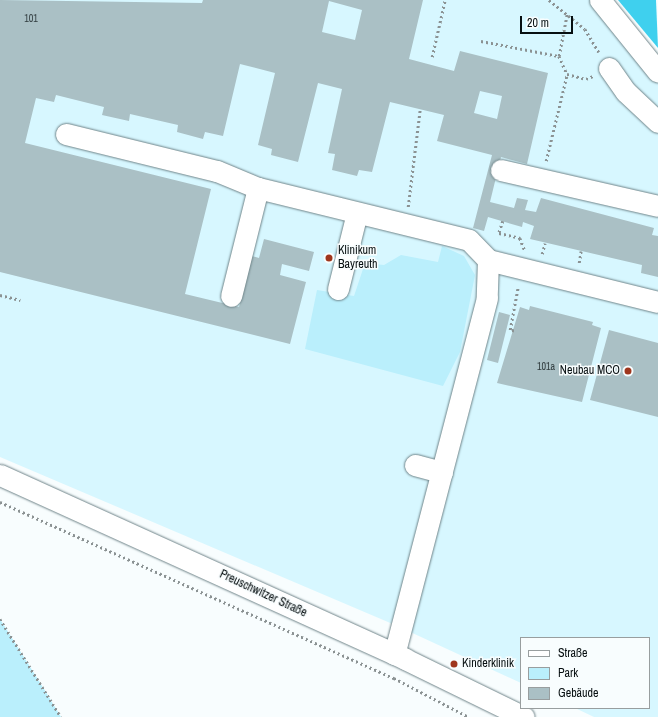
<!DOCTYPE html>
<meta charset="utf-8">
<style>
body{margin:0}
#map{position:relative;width:658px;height:717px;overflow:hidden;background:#f8fdfe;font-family:"Archivo Narrow",sans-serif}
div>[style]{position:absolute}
.built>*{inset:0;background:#d7f7ff}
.green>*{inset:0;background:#baeffc}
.forest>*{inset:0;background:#3fd0ee}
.building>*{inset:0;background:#aac0c5}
.path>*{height:2.5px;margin-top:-1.25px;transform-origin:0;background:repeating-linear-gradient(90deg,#8b9293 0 2px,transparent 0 5px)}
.roads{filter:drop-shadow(0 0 1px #6f8489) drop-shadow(0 0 1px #6f8489)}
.minor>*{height:21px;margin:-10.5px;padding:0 10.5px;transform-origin:10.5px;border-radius:10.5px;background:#fff}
.dots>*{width:11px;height:11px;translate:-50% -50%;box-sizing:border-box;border:2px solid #f8fdfe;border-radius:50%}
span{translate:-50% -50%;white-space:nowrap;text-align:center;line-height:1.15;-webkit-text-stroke:3px #f8fdfe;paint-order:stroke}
.number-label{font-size:10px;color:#303b3e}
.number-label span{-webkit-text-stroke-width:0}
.poi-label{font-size:12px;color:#070f11}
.left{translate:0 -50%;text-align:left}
.right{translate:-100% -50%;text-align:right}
.street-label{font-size:12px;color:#070f11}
.legend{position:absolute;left:520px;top:637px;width:130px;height:72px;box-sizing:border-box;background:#f8fdfe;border:1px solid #989e9f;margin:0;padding:5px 7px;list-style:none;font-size:12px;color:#070f11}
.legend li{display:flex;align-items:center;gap:8px;height:20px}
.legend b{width:20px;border:1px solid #989e9f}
.scale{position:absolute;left:520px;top:16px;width:53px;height:18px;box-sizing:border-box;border:2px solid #070f11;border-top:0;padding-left:5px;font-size:12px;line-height:14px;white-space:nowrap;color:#070f11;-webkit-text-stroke:3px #f8fdfe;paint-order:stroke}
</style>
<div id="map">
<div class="built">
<i style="clip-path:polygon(0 0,610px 0,658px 58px,658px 717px,594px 717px,575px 708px,649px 708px,649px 638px,521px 638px,521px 683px,395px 625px,0 457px)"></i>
</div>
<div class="green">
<i style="clip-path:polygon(442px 246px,464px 256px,475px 275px,460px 352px,443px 386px,305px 349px,317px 290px,354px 296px,365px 263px,384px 265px,401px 255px,438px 262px)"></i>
<i style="clip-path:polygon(0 619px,44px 689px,61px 717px,0 717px)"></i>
</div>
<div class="forest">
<i style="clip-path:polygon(618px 0,656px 0,658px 48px)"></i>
</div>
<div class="building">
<i style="clip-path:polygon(evenodd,0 0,202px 3px,203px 0,423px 0,409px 59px,454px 71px,460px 51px,548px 73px,527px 164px,501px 157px,490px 202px,514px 208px,517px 198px,528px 200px,525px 210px,536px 212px,541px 198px,654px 228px,652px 235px,658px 236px,658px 277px,641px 273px,642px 265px,530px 239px,534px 226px,523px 222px,522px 227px,488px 217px,484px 231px,473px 228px,492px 155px,437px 141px,444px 115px,390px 102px,372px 172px,359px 170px,357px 176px,332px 170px,335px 154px,328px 153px,342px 89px,318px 83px,298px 162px,271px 155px,272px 149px,258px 145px,275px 73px,240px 64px,223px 136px,205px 132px,203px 139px,177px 132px,178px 125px,130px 114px,129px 121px,102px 115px,104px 107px,56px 95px,54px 102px,36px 98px,25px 143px,211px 189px,185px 294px,239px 307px,252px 256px,259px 258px,264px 239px,314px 252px,309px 271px,282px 264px,280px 275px,306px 282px,290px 344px,0 272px,0 0,329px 1px,362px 10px,355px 40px,322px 32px,329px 1px,0 0,480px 91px,502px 96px,497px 119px,474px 113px,480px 91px)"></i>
<i style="clip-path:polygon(530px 306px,593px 322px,592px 325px,601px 328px,582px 402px,497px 383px,520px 307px,529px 310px)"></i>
<i style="clip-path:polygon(499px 312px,510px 315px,498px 363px,487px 360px)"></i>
<i style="clip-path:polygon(609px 330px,658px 343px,658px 417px,590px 400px)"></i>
</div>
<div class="path">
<i style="left:549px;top:0;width:46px;rotate:38.9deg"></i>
<i style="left:585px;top:29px;width:27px;rotate:59deg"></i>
<i style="left:481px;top:41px;width:79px;rotate:10.9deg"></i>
<i style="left:559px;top:56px;width:20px;rotate:66deg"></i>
<i style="left:567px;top:74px;width:20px;rotate:15deg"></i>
<i style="left:586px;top:79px;width:8px;rotate:-23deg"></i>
<i style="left:559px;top:56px;width:43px;rotate:-79.2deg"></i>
<i style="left:432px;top:57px;width:58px;rotate:-77.2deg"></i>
<i style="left:546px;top:161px;width:89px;rotate:-76.4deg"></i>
<i style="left:408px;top:207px;width:99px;rotate:-83deg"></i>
<i style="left:503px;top:221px;width:13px;rotate:108deg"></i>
<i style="left:499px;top:233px;width:22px;rotate:13deg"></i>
<i style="left:520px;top:238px;width:14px;rotate:69deg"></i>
<i style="left:542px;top:254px;width:11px;rotate:-75deg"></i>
<i style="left:579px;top:263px;width:12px;rotate:-81deg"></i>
<i style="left:0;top:295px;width:21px;rotate:14deg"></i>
<i style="left:514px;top:331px;width:4px;rotate:-166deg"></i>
<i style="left:510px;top:330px;width:44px;rotate:-79.5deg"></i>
<i style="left:0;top:502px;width:432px;rotate:24.1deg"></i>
<i style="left:394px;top:678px;width:85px;rotate:27.5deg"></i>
<i style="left:0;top:619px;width:115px;rotate:58.1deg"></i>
</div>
<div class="roads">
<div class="minor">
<i style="left:600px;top:0;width:92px;rotate:51.1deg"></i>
<i style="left:609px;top:68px;width:29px;rotate:55deg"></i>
<i style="left:626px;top:92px;width:44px;rotate:43.2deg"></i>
<i style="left:66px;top:134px;width:155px;rotate:13.8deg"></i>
<i style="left:217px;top:171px;width:44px;rotate:22.5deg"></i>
<i style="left:258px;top:188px;width:111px;rotate:104deg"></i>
<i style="left:501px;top:170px;width:161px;rotate:12.9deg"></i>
<i style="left:258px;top:188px;width:217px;rotate:13.8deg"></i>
<i style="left:469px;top:240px;width:28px;rotate:46deg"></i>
<i style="left:488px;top:260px;width:38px;rotate:92deg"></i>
<i style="left:487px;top:298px;width:368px;rotate:104.6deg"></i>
<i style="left:488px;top:260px;width:175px;rotate:13.9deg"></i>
<i style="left:338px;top:289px;width:78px;rotate:-76deg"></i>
<i style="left:415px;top:465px;width:28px;rotate:15deg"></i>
<i style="left:0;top:475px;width:445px;rotate:24.4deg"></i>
<i style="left:405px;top:659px;width:132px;rotate:26deg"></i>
</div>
</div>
<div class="dots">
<i style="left:329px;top:258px;background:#9f361d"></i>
<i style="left:628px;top:371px;background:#9f361d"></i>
<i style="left:454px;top:664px;background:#9f361d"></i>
</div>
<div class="number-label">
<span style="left:31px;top:19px">101</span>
<span style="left:546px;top:367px">101a</span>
</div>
<div class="poi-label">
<span class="left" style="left:338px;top:258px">Klinikum<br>Bayreuth</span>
<span class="right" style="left:620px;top:371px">Neubau MCO</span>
<span class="left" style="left:462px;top:664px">Kinderklinik</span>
</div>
<div class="street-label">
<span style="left:263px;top:594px;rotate:25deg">Preuschwitzer Straße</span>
</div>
<ul class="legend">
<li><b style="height:5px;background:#fff"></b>Straße</li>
<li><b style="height:11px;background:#baeffc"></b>Park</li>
<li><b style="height:11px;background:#aac0c5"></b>Gebäude</li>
</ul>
<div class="scale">20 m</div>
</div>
